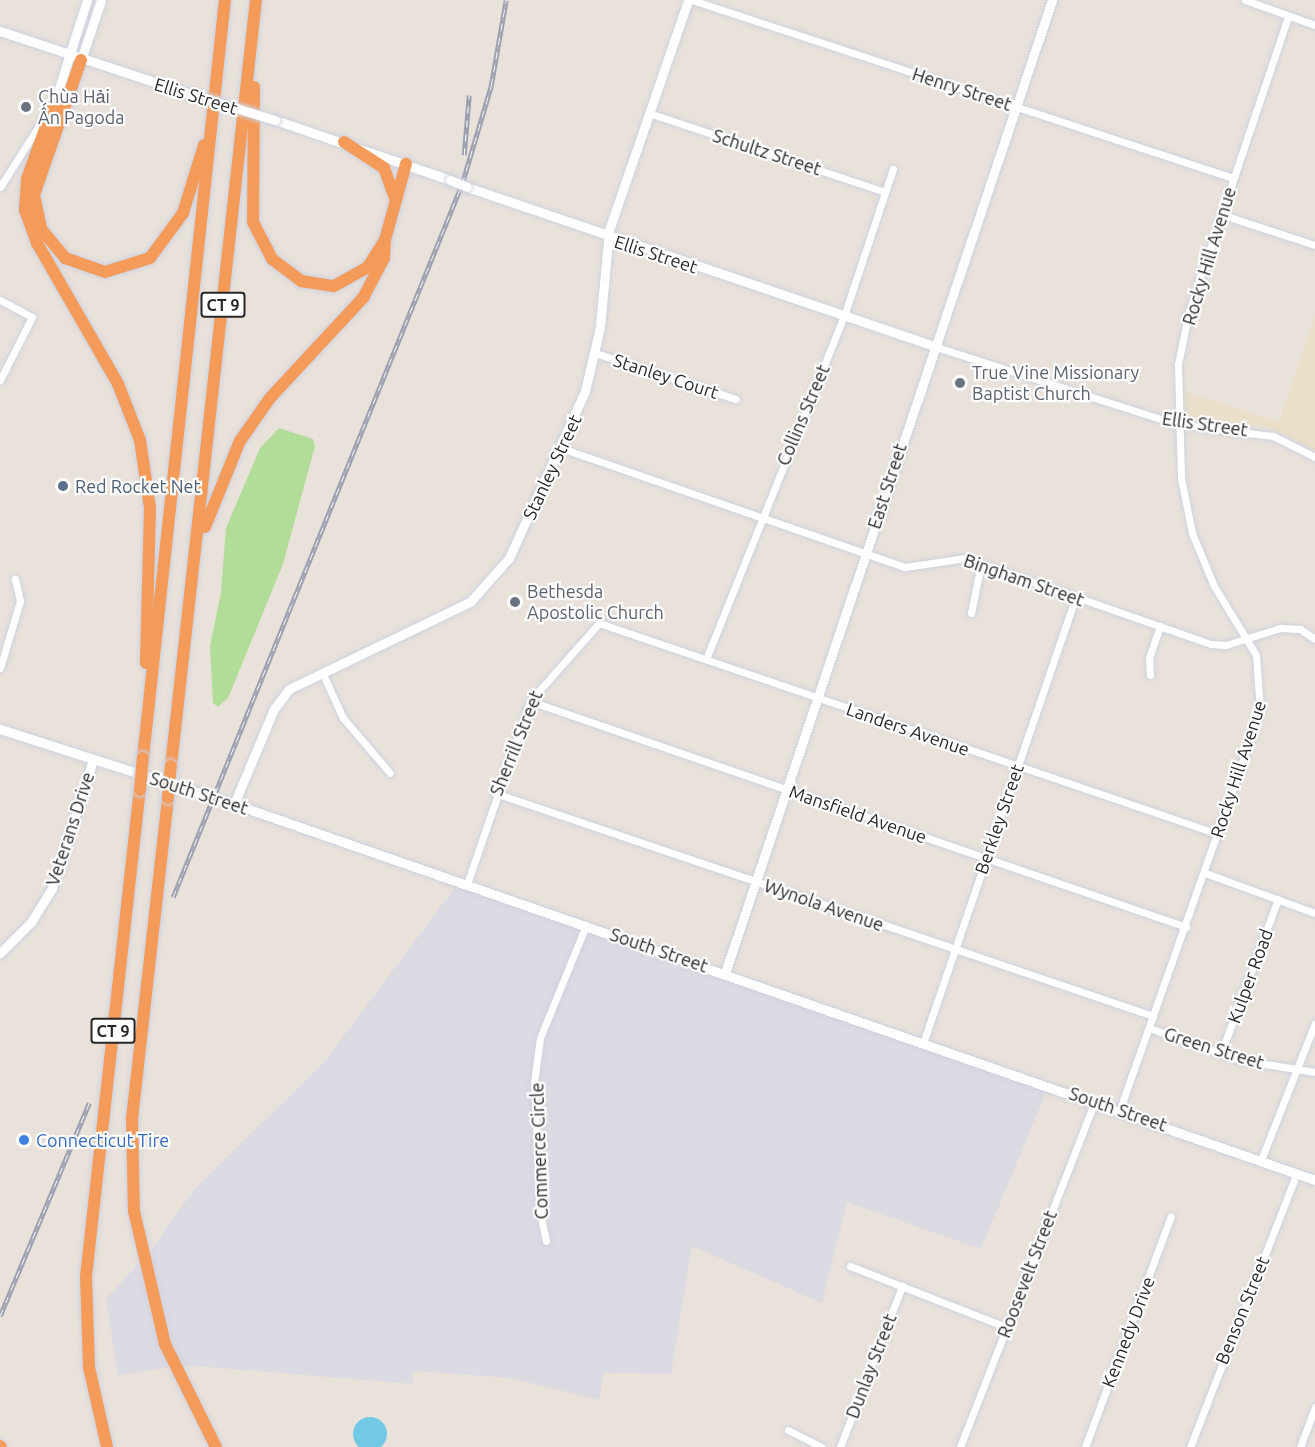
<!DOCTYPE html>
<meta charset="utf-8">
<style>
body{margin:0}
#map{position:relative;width:1315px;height:1447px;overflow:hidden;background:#e9e2da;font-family:Ubuntu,sans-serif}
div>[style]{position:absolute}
.industrial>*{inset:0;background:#dcdae2}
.education>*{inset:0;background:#eadfc9}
.green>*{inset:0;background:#b1dd99}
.water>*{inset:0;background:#72c9e6}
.round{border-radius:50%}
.roads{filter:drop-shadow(0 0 2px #cfd2e0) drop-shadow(0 0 2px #cfd2e0)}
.street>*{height:7px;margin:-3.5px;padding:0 3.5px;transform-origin:3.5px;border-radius:3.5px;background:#fff}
.secondary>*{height:9px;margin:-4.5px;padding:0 4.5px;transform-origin:4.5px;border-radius:4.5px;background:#fff}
.highway>*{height:12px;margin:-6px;padding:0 6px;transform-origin:6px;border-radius:6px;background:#f49b5a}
.rail>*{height:4.5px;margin-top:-2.25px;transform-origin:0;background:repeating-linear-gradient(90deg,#fff 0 7px,#9da0b1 0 14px);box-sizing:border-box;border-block:2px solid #9da0b1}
.bridges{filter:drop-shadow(0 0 2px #cfd2e0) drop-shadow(0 0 2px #cfd2e0)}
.secondary-bridge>*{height:9px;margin:-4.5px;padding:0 4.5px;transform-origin:4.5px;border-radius:4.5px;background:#fff}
.highway-bridge>*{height:12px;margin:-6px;padding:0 6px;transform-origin:6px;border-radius:6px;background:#f49b5a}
.dots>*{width:16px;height:16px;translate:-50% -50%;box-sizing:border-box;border:3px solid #fff;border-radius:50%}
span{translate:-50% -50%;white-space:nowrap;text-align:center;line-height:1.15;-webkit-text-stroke:4.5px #fff;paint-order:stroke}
.shield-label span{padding:2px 4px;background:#fff;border:2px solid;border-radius:4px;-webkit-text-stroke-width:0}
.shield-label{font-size:16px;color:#272727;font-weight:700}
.street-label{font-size:18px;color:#272727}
.worship-label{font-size:18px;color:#5b616d}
.left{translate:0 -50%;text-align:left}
.service-label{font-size:18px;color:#4e5e75}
.shop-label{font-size:18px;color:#366cbe}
</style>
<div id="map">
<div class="industrial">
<i style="clip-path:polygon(456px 886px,1047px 1090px,981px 1249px,847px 1202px,822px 1303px,692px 1246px,671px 1374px,603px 1373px,600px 1400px,510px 1378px,414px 1371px,412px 1384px,184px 1365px,118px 1375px,106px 1299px,151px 1250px,193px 1191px,326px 1060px)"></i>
</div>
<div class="education">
<i style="clip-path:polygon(1315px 315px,1315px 450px,1266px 427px,1186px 416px,1184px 391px,1279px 422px)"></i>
</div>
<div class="green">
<i style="clip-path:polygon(279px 428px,313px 439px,315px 446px,283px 564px,228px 698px,218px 707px,213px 703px,210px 646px,221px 592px,226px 528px,260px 448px)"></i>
</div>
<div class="water">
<i class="round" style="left:353px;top:1417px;width:34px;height:34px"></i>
</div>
<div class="roads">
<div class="street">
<i style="left:692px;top:0;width:570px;rotate:18.21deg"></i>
<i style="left:1245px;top:0;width:74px;rotate:19.7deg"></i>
<i style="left:649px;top:113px;width:249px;rotate:18.5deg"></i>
<i style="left:0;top:187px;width:88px;rotate:-57.6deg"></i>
<i style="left:1223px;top:215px;width:97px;rotate:18.1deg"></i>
<i style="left:0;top:300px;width:36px;rotate:28deg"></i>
<i style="left:32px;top:317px;width:71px;rotate:116.9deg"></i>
<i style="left:933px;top:346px;width:255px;rotate:17.8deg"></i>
<i style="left:1176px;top:424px;width:98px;rotate:7.1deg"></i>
<i style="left:1273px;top:436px;width:47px;rotate:26.6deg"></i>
<i style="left:595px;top:353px;width:148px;rotate:18.1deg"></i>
<i style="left:561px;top:448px;width:364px;rotate:19.1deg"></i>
<i style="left:905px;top:567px;width:61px;rotate:-8.5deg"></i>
<i style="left:965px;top:558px;width:261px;rotate:19.3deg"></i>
<i style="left:1211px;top:644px;width:15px;rotate:4deg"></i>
<i style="left:1226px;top:645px;width:57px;rotate:-17.5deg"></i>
<i style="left:1280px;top:628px;width:20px;rotate:3deg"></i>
<i style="left:1300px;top:629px;width:18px;rotate:34deg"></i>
<i style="left:971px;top:613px;width:50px;rotate:-78.5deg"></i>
<i style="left:706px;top:659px;width:370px;rotate:-68.1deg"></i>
<i style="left:844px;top:316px;width:155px;rotate:-71.6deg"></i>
<i style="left:0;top:668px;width:70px;rotate:-73.4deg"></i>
<i style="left:20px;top:601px;width:23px;rotate:-103deg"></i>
<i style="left:322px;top:672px;width:51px;rotate:65.5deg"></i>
<i style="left:343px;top:718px;width:72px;rotate:49.5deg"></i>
<i style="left:1150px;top:675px;width:17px;rotate:-93deg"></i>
<i style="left:1149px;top:658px;width:34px;rotate:-71deg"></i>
<i style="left:530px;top:701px;width:694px;rotate:19.01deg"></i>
<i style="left:495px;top:793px;width:695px;rotate:18.72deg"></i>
<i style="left:1205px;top:873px;width:117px;rotate:20deg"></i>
<i style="left:467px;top:884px;width:194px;rotate:-71deg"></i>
<i style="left:530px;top:701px;width:104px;rotate:-48.5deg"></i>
<i style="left:599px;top:623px;width:654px;rotate:18.82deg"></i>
<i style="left:1149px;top:1028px;width:96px;rotate:19.4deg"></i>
<i style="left:1240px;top:1060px;width:76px;rotate:9.1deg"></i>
<i style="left:924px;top:1040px;width:468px;rotate:-71.1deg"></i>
<i style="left:1221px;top:1053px;width:164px;rotate:-69.7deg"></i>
<i style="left:1120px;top:1109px;width:422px;rotate:-70.6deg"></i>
<i style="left:1260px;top:711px;width:56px;rotate:-94.1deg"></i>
<i style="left:1256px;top:655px;width:81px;rotate:-121.3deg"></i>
<i style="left:1214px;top:586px;width:57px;rotate:-112.5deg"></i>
<i style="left:1192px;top:533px;width:56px;rotate:-101.3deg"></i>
<i style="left:1181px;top:478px;width:114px;rotate:-91.5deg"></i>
<i style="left:1178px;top:364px;width:54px;rotate:-78.3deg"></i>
<i style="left:1189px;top:311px;width:311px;rotate:-71.4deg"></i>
<i style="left:1261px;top:1160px;width:147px;rotate:-68.5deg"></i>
<i style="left:546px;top:1241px;width:29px;rotate:-102deg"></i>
<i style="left:540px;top:1213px;width:131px;rotate:-92.6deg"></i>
<i style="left:534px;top:1082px;width:44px;rotate:-82.2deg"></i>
<i style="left:540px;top:1038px;width:122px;rotate:-67.8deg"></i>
<i style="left:850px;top:1266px;width:168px;rotate:21.4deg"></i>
<i style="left:788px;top:1430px;width:38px;rotate:27deg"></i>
<i style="left:840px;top:1447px;width:173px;rotate:-68.9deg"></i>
<i style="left:960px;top:1447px;width:372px;rotate:-68.7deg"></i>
<i style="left:1085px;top:1447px;width:246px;rotate:-69.6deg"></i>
<i style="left:1190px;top:1447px;width:294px;rotate:-68.7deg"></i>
<i style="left:1300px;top:1447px;width:43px;rotate:-69.4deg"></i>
</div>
<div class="secondary">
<i style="left:0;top:31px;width:204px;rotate:18.3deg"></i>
<i style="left:81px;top:60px;width:63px;rotate:-71.6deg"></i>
<i style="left:54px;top:104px;width:109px;rotate:-72.4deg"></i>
<i style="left:275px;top:120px;width:185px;rotate:18.9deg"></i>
<i style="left:467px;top:187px;width:492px;rotate:18.8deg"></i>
<i style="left:0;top:729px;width:246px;rotate:17.8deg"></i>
<i style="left:234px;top:804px;width:1145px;rotate:19.18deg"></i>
<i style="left:234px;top:804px;width:103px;rotate:-67.2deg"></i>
<i style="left:274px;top:709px;width:25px;rotate:-53deg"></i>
<i style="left:289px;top:689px;width:201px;rotate:-25.7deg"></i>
<i style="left:470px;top:602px;width:59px;rotate:-48.4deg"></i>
<i style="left:509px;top:558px;width:183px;rotate:-65.5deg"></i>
<i style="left:585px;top:391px;width:66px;rotate:-76.8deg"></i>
<i style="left:600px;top:327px;width:97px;rotate:-84.7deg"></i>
<i style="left:609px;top:230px;width:243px;rotate:-71deg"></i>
<i style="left:0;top:953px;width:44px;rotate:-45deg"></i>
<i style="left:31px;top:922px;width:39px;rotate:-58deg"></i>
<i style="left:52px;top:889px;width:135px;rotate:-72.4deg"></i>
<i style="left:725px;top:973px;width:1026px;rotate:-71.42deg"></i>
</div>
<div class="highway">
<i style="left:81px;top:60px;width:143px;rotate:109.2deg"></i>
<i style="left:34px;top:195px;width:35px;rotate:78deg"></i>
<i style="left:41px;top:229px;width:38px;rotate:50deg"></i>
<i style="left:65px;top:258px;width:42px;rotate:19.3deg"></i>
<i style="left:105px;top:272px;width:47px;rotate:-17.3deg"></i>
<i style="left:150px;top:258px;width:56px;rotate:-53.7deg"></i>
<i style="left:183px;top:213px;width:71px;rotate:-72.8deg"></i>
<i style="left:254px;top:87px;width:135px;rotate:90.4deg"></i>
<i style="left:253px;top:222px;width:42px;rotate:62.8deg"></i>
<i style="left:272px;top:259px;width:36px;rotate:37deg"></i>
<i style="left:301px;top:281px;width:33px;rotate:9deg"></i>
<i style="left:334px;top:286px;width:39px;rotate:-29deg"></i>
<i style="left:368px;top:267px;width:32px;rotate:-58deg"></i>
<i style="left:385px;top:240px;width:79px;rotate:-74.6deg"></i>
<i style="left:54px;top:104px;width:80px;rotate:109.8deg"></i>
<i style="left:27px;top:179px;width:31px;rotate:94deg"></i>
<i style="left:25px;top:210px;width:35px;rotate:70deg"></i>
<i style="left:37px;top:243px;width:163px;rotate:60.1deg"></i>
<i style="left:118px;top:384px;width:60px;rotate:68.6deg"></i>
<i style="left:140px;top:440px;width:69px;rotate:81.6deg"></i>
<i style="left:150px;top:508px;width:155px;rotate:91.5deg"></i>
<i style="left:344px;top:142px;width:48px;rotate:33deg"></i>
<i style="left:384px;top:168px;width:32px;rotate:70deg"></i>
<i style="left:205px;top:527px;width:93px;rotate:-67.9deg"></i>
<i style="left:240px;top:441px;width:52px;rotate:-55.1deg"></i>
<i style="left:270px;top:398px;width:137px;rotate:-47.1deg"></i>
<i style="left:363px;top:298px;width:45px;rotate:-62.3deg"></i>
<i style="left:384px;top:258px;width:17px;rotate:-87deg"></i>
<i style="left:143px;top:758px;width:762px;rotate:-83.83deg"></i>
<i style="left:171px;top:766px;width:771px;rotate:-83.67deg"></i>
<i style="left:168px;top:798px;width:322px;rotate:96.4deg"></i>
<i style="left:132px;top:1118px;width:93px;rotate:88.8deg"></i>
<i style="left:134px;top:1211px;width:137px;rotate:76.9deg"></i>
<i style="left:165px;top:1344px;width:115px;rotate:63.7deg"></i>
<i style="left:0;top:1446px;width:1px;rotate:45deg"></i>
<i style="left:107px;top:1447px;width:82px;rotate:-102.7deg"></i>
<i style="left:89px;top:1367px;width:90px;rotate:-91.9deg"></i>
<i style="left:86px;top:1277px;width:490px;rotate:-83.7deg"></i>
</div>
</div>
<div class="rail">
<i style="left:464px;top:155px;width:60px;rotate:-85.2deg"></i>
<i style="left:173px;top:897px;width:769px;rotate:-67.94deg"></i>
<i style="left:462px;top:184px;width:102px;rotate:-73.5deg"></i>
<i style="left:491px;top:86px;width:87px;rotate:-80.1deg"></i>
<i style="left:0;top:1316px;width:231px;rotate:-67.3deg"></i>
</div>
<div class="bridges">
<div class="secondary-bridge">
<i style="left:194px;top:95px;width:85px;rotate:17.2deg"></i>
<i style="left:450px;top:180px;width:18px;rotate:22deg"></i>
</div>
<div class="highway-bridge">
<i style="left:140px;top:790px;width:32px;rotate:-85deg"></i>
<i style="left:168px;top:798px;width:32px;rotate:-85deg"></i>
</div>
</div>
<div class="dots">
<i style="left:26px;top:107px;background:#6b7280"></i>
<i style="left:960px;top:383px;background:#6b7280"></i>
<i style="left:63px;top:486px;background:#5c6f8a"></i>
<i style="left:515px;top:602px;background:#6b7280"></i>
<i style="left:24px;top:1140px;background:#3f7fe0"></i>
</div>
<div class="shield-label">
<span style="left:223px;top:305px">CT 9</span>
<span style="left:113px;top:1031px">CT 9</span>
</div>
<div class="street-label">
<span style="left:962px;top:89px;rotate:18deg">Henry Street</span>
<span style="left:196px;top:96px;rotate:17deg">Ellis Street</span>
<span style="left:767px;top:152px;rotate:18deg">Schultz Street</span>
<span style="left:656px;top:254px;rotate:18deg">Ellis Street</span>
<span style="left:1209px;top:256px;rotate:-73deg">Rocky Hill Avenue</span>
<span style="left:666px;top:376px;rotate:18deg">Stanley Court</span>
<span style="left:803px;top:415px;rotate:-67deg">Collins Street</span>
<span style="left:1205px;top:424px;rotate:8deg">Ellis Street</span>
<span style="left:552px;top:467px;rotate:-65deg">Stanley Street</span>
<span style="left:887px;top:486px;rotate:-72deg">East Street</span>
<span style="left:1024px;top:580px;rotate:19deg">Bingham Street</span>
<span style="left:908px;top:729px;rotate:19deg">Landers Avenue</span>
<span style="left:516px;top:743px;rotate:-68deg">Sherrill Street</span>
<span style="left:1238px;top:769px;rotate:-72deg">Rocky Hill Avenue</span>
<span style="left:199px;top:793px;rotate:18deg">South Street</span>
<span style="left:858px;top:814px;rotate:19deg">Mansfield Avenue</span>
<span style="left:999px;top:819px;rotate:-71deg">Berkley Street</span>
<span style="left:70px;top:829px;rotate:-72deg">Veterans Drive</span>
<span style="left:824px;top:905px;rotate:19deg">Wynola Avenue</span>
<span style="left:659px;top:950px;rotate:19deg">South Street</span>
<span style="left:1250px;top:976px;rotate:-70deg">Kulper Road</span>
<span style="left:1214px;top:1048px;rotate:17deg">Green Street</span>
<span style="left:1118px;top:1109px;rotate:19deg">South Street</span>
<span style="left:539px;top:1151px;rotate:-92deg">Commerce Circle</span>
<span style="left:1027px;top:1274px;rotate:-69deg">Roosevelt Street</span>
<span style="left:1242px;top:1310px;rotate:-68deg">Benson Street</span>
<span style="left:1128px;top:1332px;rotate:-69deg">Kennedy Drive</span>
<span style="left:871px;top:1366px;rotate:-69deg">Dunlay Street</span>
</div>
<div class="worship-label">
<span class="left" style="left:38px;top:107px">Chùa Hải<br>Ấn Pagoda</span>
<span class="left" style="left:972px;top:383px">True Vine Missionary<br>Baptist Church</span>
<span class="left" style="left:527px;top:602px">Bethesda<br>Apostolic Church</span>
</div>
<div class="service-label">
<span class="left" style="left:75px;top:486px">Red Rocket Net</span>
</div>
<div class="shop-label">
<span class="left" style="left:36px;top:1140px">Connecticut Tire</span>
</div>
</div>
